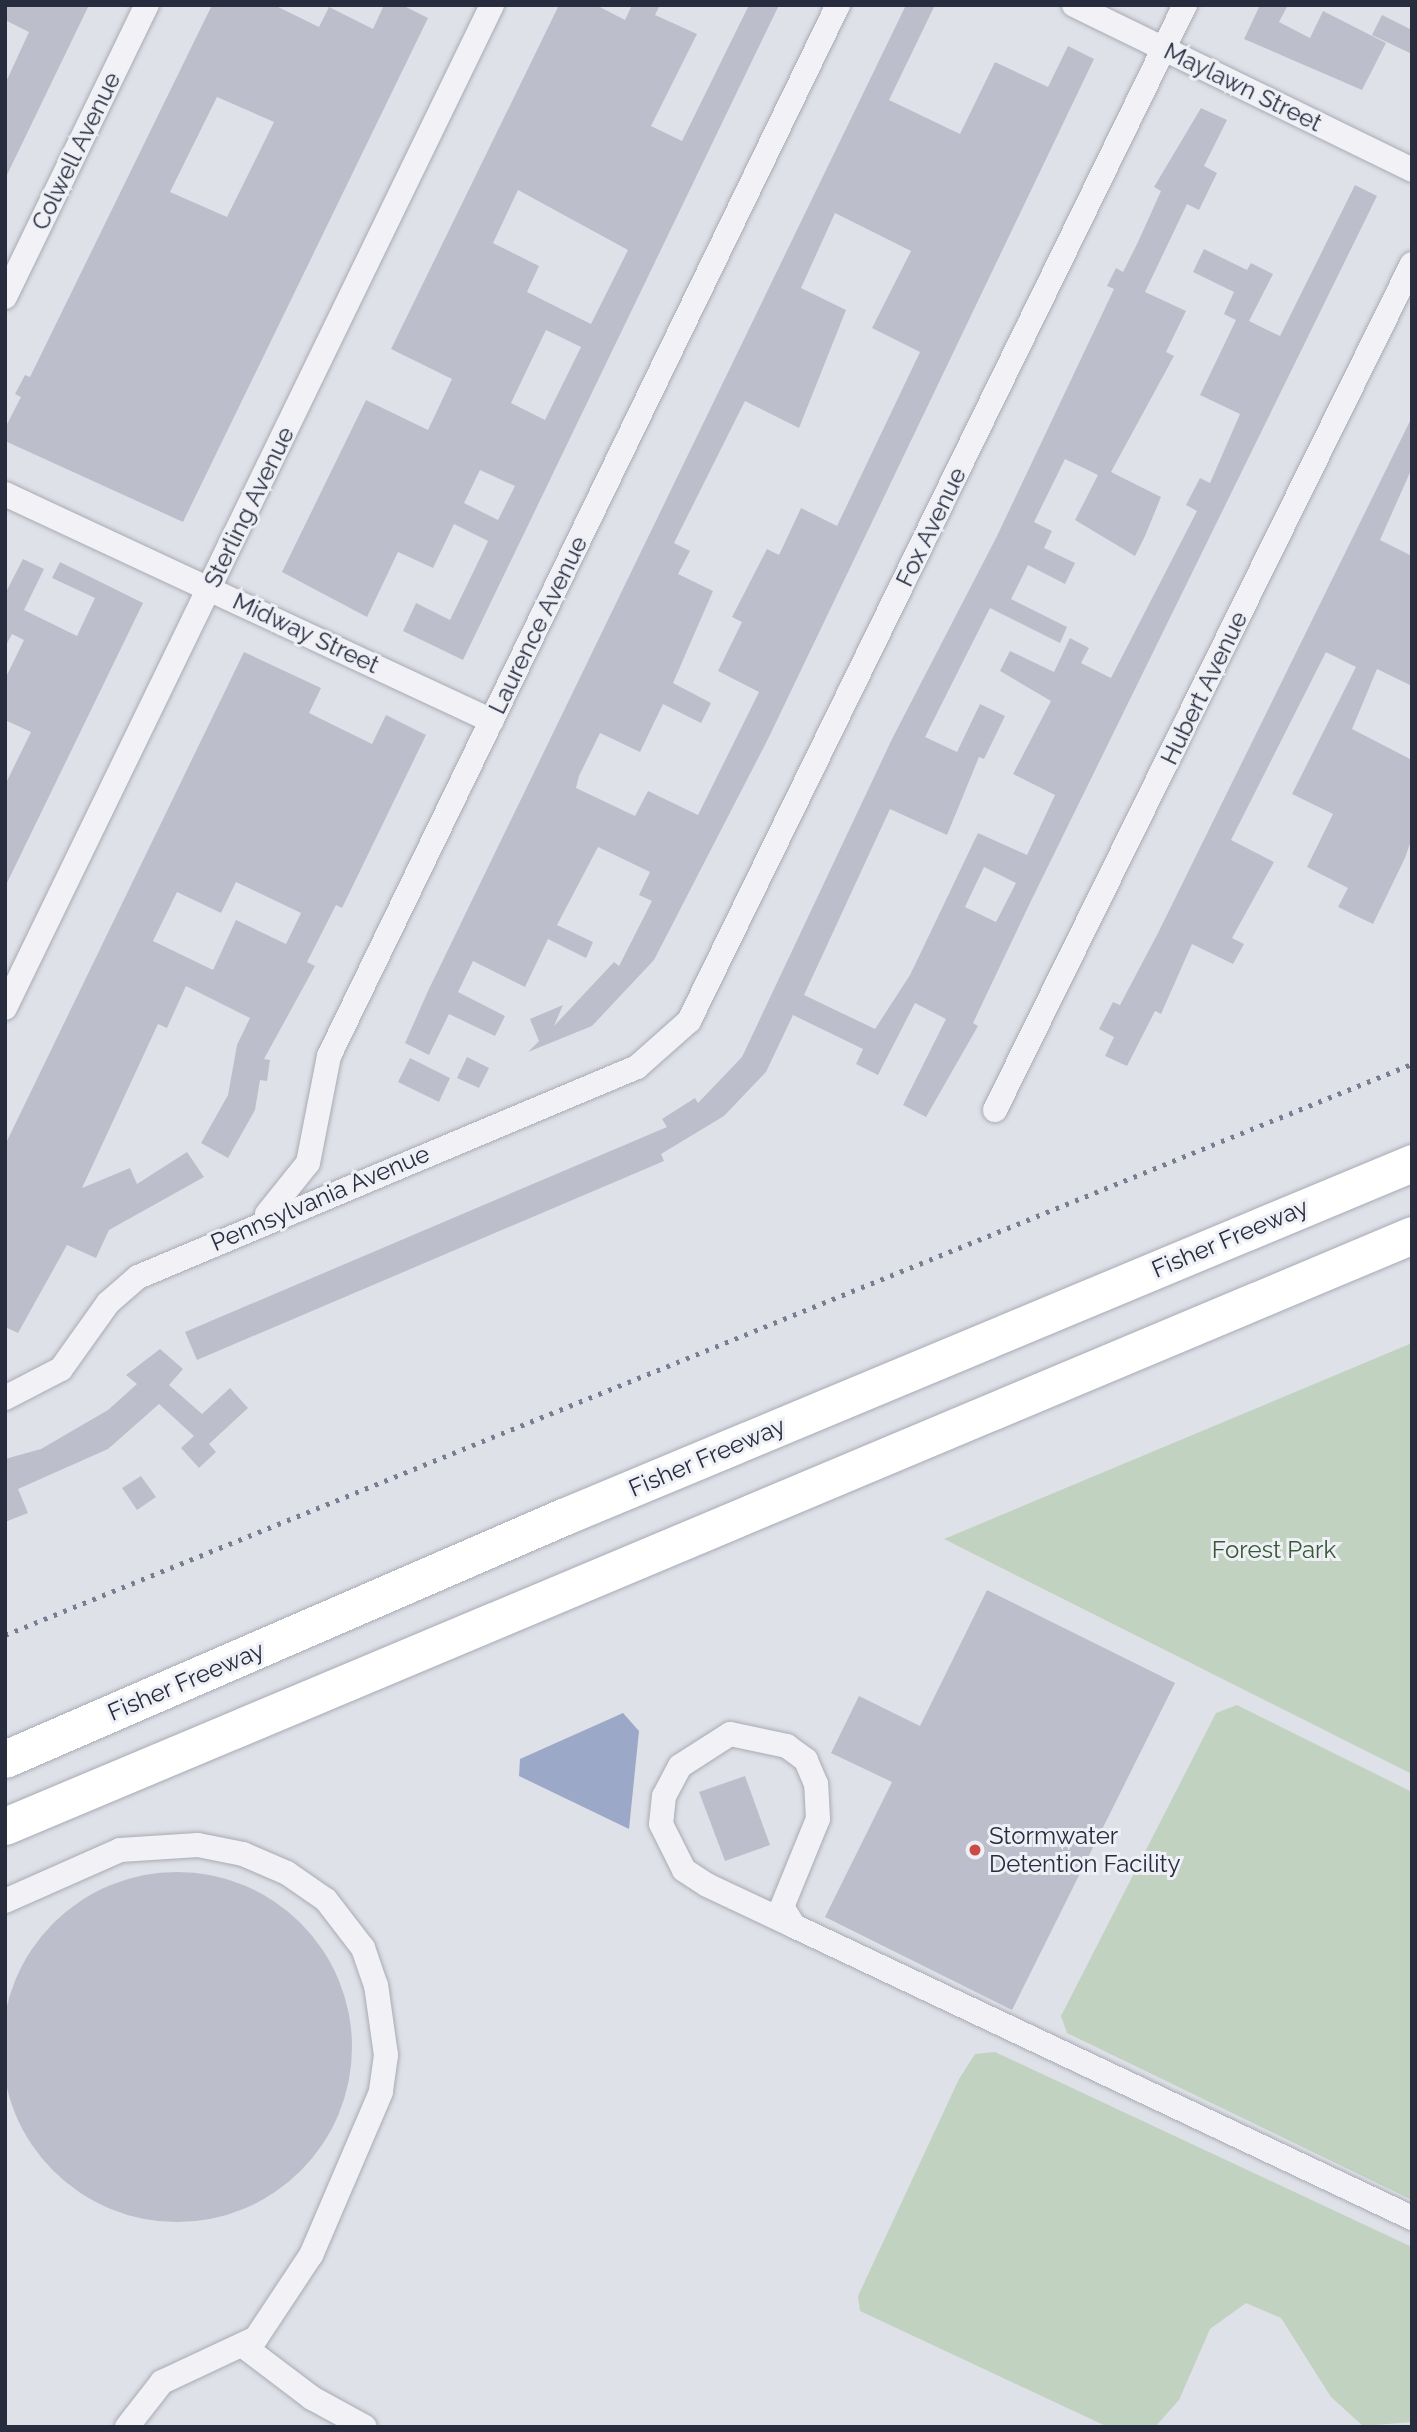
<!DOCTYPE html>
<style>
body{margin:0}
#map{position:relative;width:1417px;height:2432px;overflow:hidden;background:#dfe1e8;font-family:Raleway,sans-serif}
div>[style]{position:absolute}
.green>*{inset:0;background:#c1d2c0}
.water>*{inset:0;background:#9ba8c7}
.building>*{inset:0;background:#bcbfcb}
.round{border-radius:50%}
.roads{filter:drop-shadow(0 0 2px #a8abb5) drop-shadow(0 0 2px #a8abb5)}
.minor>*{height:24px;margin:-12px;padding:0 12px;transform-origin:12px;border-radius:12px;background:#f2f2f6}
.highway>*{height:37px;margin:-18.5px;padding:0 18.5px;transform-origin:18.5px;border-radius:18.5px;background:#fff}
.rail>*{height:5px;margin-top:-2.5px;transform-origin:0;background:repeating-linear-gradient(90deg,#797d91 0 3.5px,transparent 0 10.5px)}
.dots>*{width:19px;height:19px;translate:-50% -50%;box-sizing:border-box;border:4px solid #eef0f6;border-radius:50%}
span{translate:-50% -50%;white-space:nowrap;text-align:center;line-height:1.15;-webkit-text-stroke:6px #eef0f6;paint-order:stroke}
.street-label{font-size:24px;color:#282c3f}
.park-label{font-size:24px;color:#365a36}
.poi-label{font-size:24px;color:#282c3f}
.left{translate:0 -50%;text-align:left}
.frame{position:absolute;inset:0;border:7px solid #282c3f;pointer-events:none}
</style>
<div id="map">
<div class="green">
<i style="clip-path:polygon(1412px 1343px,1412px 1774px,944px 1539px)"></i>
<i style="clip-path:polygon(1237px 1705px,1412px 1792px,1412px 2200px,1067px 2033px,1061px 2016px,1216px 1713px)"></i>
<i style="clip-path:polygon(995px 2052px,1412px 2247px,1412px 2422px,1363px 2426px,1331px 2397px,1281px 2318px,1246px 2303px,1210px 2329px,1179px 2400px,1155px 2427px,1108px 2427px,860px 2311px,858px 2296px,959px 2079px,975px 2054px)"></i>
</div>
<div class="water">
<i style="clip-path:polygon(623px 1713px,639px 1731px,629px 1829px,519px 1776px,520px 1759px)"></i>
</div>
<div class="building">
<i style="clip-path:polygon(5px 5px,89px 5px,5px 179px,5px 84px,29px 32px,5px 20px)"></i>
<i style="clip-path:polygon(evenodd,212px 5px,274px 5px,319px 27px,329px 7px,373px 29px,384px 5px,402px 5px,428px 18px,183px 522px,5px 441px,5px 428px,21px 397px,15px 394px,25px 375px,30px 377px,212px 5px,217px 97px,274px 122px,227px 217px,170px 192px,217px 97px)"></i>
<i style="clip-path:polygon(evenodd,559px 5px,596px 5px,625px 20px,632px 5px,660px 5px,655px 15px,697px 34px,651px 126px,682px 141px,749px 5px,779px 5px,463px 660px,403px 631px,416px 603px,450px 620px,481px 556px,488px 541px,454px 524px,433px 568px,398px 552px,367px 617px,282px 572px,366px 400px,428px 430px,452px 379px,391px 349px,559px 5px,518px 190px,628px 250px,591px 324px,527px 292px,539px 266px,493px 243px,518px 190px,559px 5px,546px 330px,581px 347px,545px 420px,511px 403px,546px 330px,559px 5px,480px 470px,515px 486px,498px 520px,464px 503px,480px 470px)"></i>
<i style="clip-path:polygon(evenodd,906px 5px,935px 5px,889px 100px,960px 134px,995px 62px,1048px 87px,1068px 46px,1094px 59px,768px 739px,654px 960px,592px 1026px,528px 1052px,539px 1041px,530px 1019px,563px 1005px,554px 1026px,614px 962px,619px 966px,652px 901px,639px 895px,650px 872px,598px 847px,557px 925px,593px 942px,586px 958px,548px 939px,525px 987px,473px 961px,458px 992px,505px 1016px,495px 1036px,449px 1014px,429px 1055px,405px 1043px,428px 991px,906px 5px,835px 213px,911px 251px,872px 328px,920px 352px,837px 526px,801px 508px,779px 555px,767px 549px,732px 617px,742px 622px,718px 671px,759px 692px,698px 815px,648px 791px,635px 816px,576px 788px,579px 776px,600px 733px,640px 752px,663px 704px,701px 723px,711px 703px,673px 683px,713px 591px,678px 574px,690px 551px,674px 543px,745px 401px,799px 428px,846px 310px,801px 288px,835px 213px)"></i>
<i style="clip-path:polygon(1260px 5px,1288px 5px,1279px 22px,1310px 38px,1323px 11px,1386px 43px,1362px 90px,1244px 39px)"></i>
<i style="clip-path:polygon(1382px 15px,1412px 30px,1412px 54px,1372px 35px)"></i>
<i style="clip-path:polygon(evenodd,1201px 108px,1227px 120px,1204px 166px,1217px 173px,1199px 210px,1187px 204px,1145px 292px,1186px 311px,1166px 352px,1174px 356px,1111px 472px,1161px 497px,1145px 536px,1135px 556px,1075px 520px,1098px 475px,1065px 459px,1034px 522px,1052px 531px,1044px 548px,1075px 563px,1065px 584px,1028px 565px,1011px 599px,1067px 627px,1060px 643px,990px 608px,925px 737px,957px 752px,980px 704px,1005px 716px,984px 759px,979px 757px,947px 835px,890px 809px,804px 995px,875px 1029px,910px 975px,978px 833px,1027px 855px,1055px 795px,1013px 774px,1051px 701px,1000px 671px,1010px 651px,1054px 672px,1070px 638px,1089px 648px,1081px 663px,1111px 678px,1197px 511px,1186px 505px,1200px 478px,1210px 483px,1240px 414px,1200px 395px,1236px 320px,1224px 314px,1234px 292px,1193px 272px,1204px 249px,1247px 270px,1251px 263px,1273px 274px,1249px 321px,1280px 336px,1355px 185px,1377px 196px,1030px 903px,973px 1023px,978px 1026px,926px 1117px,903px 1105px,946px 1019px,915px 1003px,878px 1075px,856px 1064px,863px 1049px,793px 1015px,766px 1072px,724px 1116px,661px 1154px,664px 1161px,197px 1360px,185px 1332px,667px 1127px,662px 1119px,695px 1098px,698px 1103px,742px 1057px,892px 739px,997px 536px,1114px 289px,1107px 286px,1116px 268px,1123px 272px,1138px 242px,1161px 191px,1154px 187px,1201px 108px,984px 867px,1016px 883px,996px 922px,965px 907px,984px 867px)"></i>
<i style="clip-path:polygon(1412px 417px,1412px 468px,1380px 540px,1412px 556px,1412px 686px,1377px 669px,1352px 729px,1412px 760px,1412px 838px,1405px 858px,1373px 924px,1338px 907px,1348px 888px,1307px 867px,1333px 814px,1292px 794px,1356px 667px,1326px 652px,1231px 840px,1274px 862px,1232px 938px,1244px 944px,1233px 964px,1192px 944px,1161px 1014px,1155px 1011px,1127px 1066px,1105px 1056px,1114px 1037px,1099px 1029px,1113px 1002px,1120px 1005px,1158px 933px)"></i>
<i style="clip-path:polygon(23px 559px,44px 569px,24px 610px,77px 636px,95px 598px,52px 578px,60px 562px,143px 603px,5px 887px,5px 785px,31px 732px,5px 720px,5px 679px,24px 640px,12px 634px,5px 647px,5px 594px)"></i>
<i style="clip-path:polygon(evenodd,244px 652px,321px 688px,309px 713px,372px 744px,386px 715px,426px 735px,342px 908px,336px 905px,307px 962px,315px 966px,264px 1059px,270px 1060px,267px 1081px,260px 1080px,255px 1110px,228px 1158px,201px 1143px,228px 1095px,237px 1045px,250px 1018px,186px 986px,167px 1028px,158px 1024px,82px 1188px,130px 1168px,137px 1184px,187px 1152px,204px 1177px,109px 1230px,96px 1258px,67px 1245px,18px 1333px,5px 1327px,5px 1145px,244px 652px,236px 882px,301px 913px,286px 944px,236px 920px,213px 970px,153px 941px,177px 892px,221px 913px,236px 882px)"></i>
<i style="clip-path:polygon(467px 1057px,489px 1068px,479px 1088px,457px 1078px)"></i>
<i style="clip-path:polygon(410px 1058px,450px 1078px,439px 1102px,398px 1082px)"></i>
<i style="clip-path:polygon(160px 1349px,183px 1369px,169px 1385px,202px 1414px,230px 1388px,248px 1408px,209px 1444px,216px 1452px,199px 1468px,181px 1448px,194px 1436px,159px 1404px,108px 1449px,18px 1489px,28px 1513px,5px 1522px,5px 1459px,41px 1449px,108px 1410px,137px 1384px,126px 1375px)"></i>
<i style="clip-path:polygon(141px 1476px,156px 1497px,137px 1510px,122px 1488px)"></i>
<i style="clip-path:polygon(987px 1590px,1175px 1683px,1012px 2010px,825px 1917px,892px 1782px,831px 1753px,859px 1696px,920px 1726px)"></i>
<i style="clip-path:polygon(745px 1776px,770px 1845px,725px 1861px,699px 1792px)"></i>
<i class="round" style="left:2px;top:1872px;width:350px;height:350px"></i>
</div>
<div class="roads">
<div class="minor">
<i style="left:1074px;top:5px;width:376px;rotate:26deg"></i>
<i style="left:5px;top:297px;width:325px;rotate:-64.1deg"></i>
<i style="left:5px;top:494px;width:537px;rotate:24.99deg"></i>
<i style="left:5px;top:1008px;width:1115px;rotate:-64.1deg"></i>
<i style="left:995px;top:1110px;width:943px;rotate:-63.76deg"></i>
<i style="left:267px;top:1214px;width:65px;rotate:-51.2deg"></i>
<i style="left:308px;top:1163px;width:109px;rotate:-78.9deg"></i>
<i style="left:329px;top:1056px;width:1168px;rotate:-64.16deg"></i>
<i style="left:5px;top:1398px;width:63px;rotate:-27.4deg"></i>
<i style="left:61px;top:1369px;width:81px;rotate:-54.5deg"></i>
<i style="left:108px;top:1303px;width:40px;rotate:-41deg"></i>
<i style="left:138px;top:1277px;width:541px;rotate:-22.82deg"></i>
<i style="left:637px;top:1067px;width:69px;rotate:-41.5deg"></i>
<i style="left:689px;top:1021px;width:1131px;rotate:-63.98deg"></i>
<i style="left:5px;top:1901px;width:126px;rotate:-23.9deg"></i>
<i style="left:120px;top:1850px;width:78px;rotate:-3.7deg"></i>
<i style="left:198px;top:1845px;width:46px;rotate:11.3deg"></i>
<i style="left:243px;top:1854px;width:48px;rotate:23.4deg"></i>
<i style="left:287px;top:1873px;width:47px;rotate:34.7deg"></i>
<i style="left:326px;top:1900px;width:61px;rotate:52.4deg"></i>
<i style="left:363px;top:1948px;width:39px;rotate:71deg"></i>
<i style="left:376px;top:1985px;width:71px;rotate:81.9deg"></i>
<i style="left:386px;top:2055px;width:37px;rotate:98deg"></i>
<i style="left:381px;top:2092px;width:177px;rotate:113.2deg"></i>
<i style="left:311px;top:2255px;width:100px;rotate:123.5deg"></i>
<i style="left:256px;top:2338px;width:104px;rotate:154.9deg"></i>
<i style="left:162px;top:2382px;width:57px;rotate:127.9deg"></i>
<i style="left:794px;top:1926px;width:22px;rotate:-122deg"></i>
<i style="left:782px;top:1907px;width:95px;rotate:-67.8deg"></i>
<i style="left:818px;top:1819px;width:35px;rotate:-93deg"></i>
<i style="left:816px;top:1784px;width:26px;rotate:-113deg"></i>
<i style="left:806px;top:1760px;width:24px;rotate:-144deg"></i>
<i style="left:787px;top:1746px;width:58px;rotate:-168.1deg"></i>
<i style="left:730px;top:1734px;width:59px;rotate:147.4deg"></i>
<i style="left:680px;top:1766px;width:34px;rotate:118deg"></i>
<i style="left:664px;top:1796px;width:28px;rotate:96deg"></i>
<i style="left:661px;top:1824px;width:51px;rotate:63.4deg"></i>
<i style="left:684px;top:1870px;width:27px;rotate:33deg"></i>
<i style="left:707px;top:1885px;width:96px;rotate:25.2deg"></i>
<i style="left:794px;top:1926px;width:684px;rotate:25.29deg"></i>
<i style="left:242px;top:2345px;width:88px;rotate:37.1deg"></i>
<i style="left:312px;top:2398px;width:60px;rotate:28.7deg"></i>
</div>
<div class="highway">
<i style="left:5px;top:1759px;width:608px;rotate:-23.45deg"></i>
<i style="left:563px;top:1517px;width:920px;rotate:-22.63deg"></i>
<i style="left:5px;top:1826px;width:1526px;rotate:-22.78deg"></i>
</div>
</div>
<div class="rail">
<i style="left:5px;top:1635px;width:1518px;rotate:-22.09deg"></i>
</div>
<div class="dots">
<i style="left:975px;top:1850px;background:#cb4c46"></i>
</div>
<div class="street-label">
<span style="left:1243px;top:87px;rotate:26deg">Maylawn Street</span>
<span style="left:76px;top:151px;rotate:-64deg">Colwell Avenue</span>
<span style="left:249px;top:507px;rotate:-64deg">Sterling Avenue</span>
<span style="left:931px;top:527px;rotate:-64deg">Fox Avenue</span>
<span style="left:538px;top:625px;rotate:-64deg">Laurence Avenue</span>
<span style="left:306px;top:633px;rotate:25deg">Midway Street</span>
<span style="left:1204px;top:688px;rotate:-64deg">Hubert Avenue</span>
<span style="left:320px;top:1198px;rotate:-23deg">Pennsylvania Avenue</span>
<span style="left:1230px;top:1238px;rotate:-23deg">Fisher Freeway</span>
<span style="left:707px;top:1457px;rotate:-23deg">Fisher Freeway</span>
<span style="left:186px;top:1681px;rotate:-23deg">Fisher Freeway</span>
</div>
<div class="park-label">
<span style="left:1274px;top:1550px">Forest Park</span>
</div>
<div class="poi-label">
<span class="left" style="left:989px;top:1850px">Stormwater<br>Detention Facility</span>
</div>
<div class="frame"></div>
</div>
